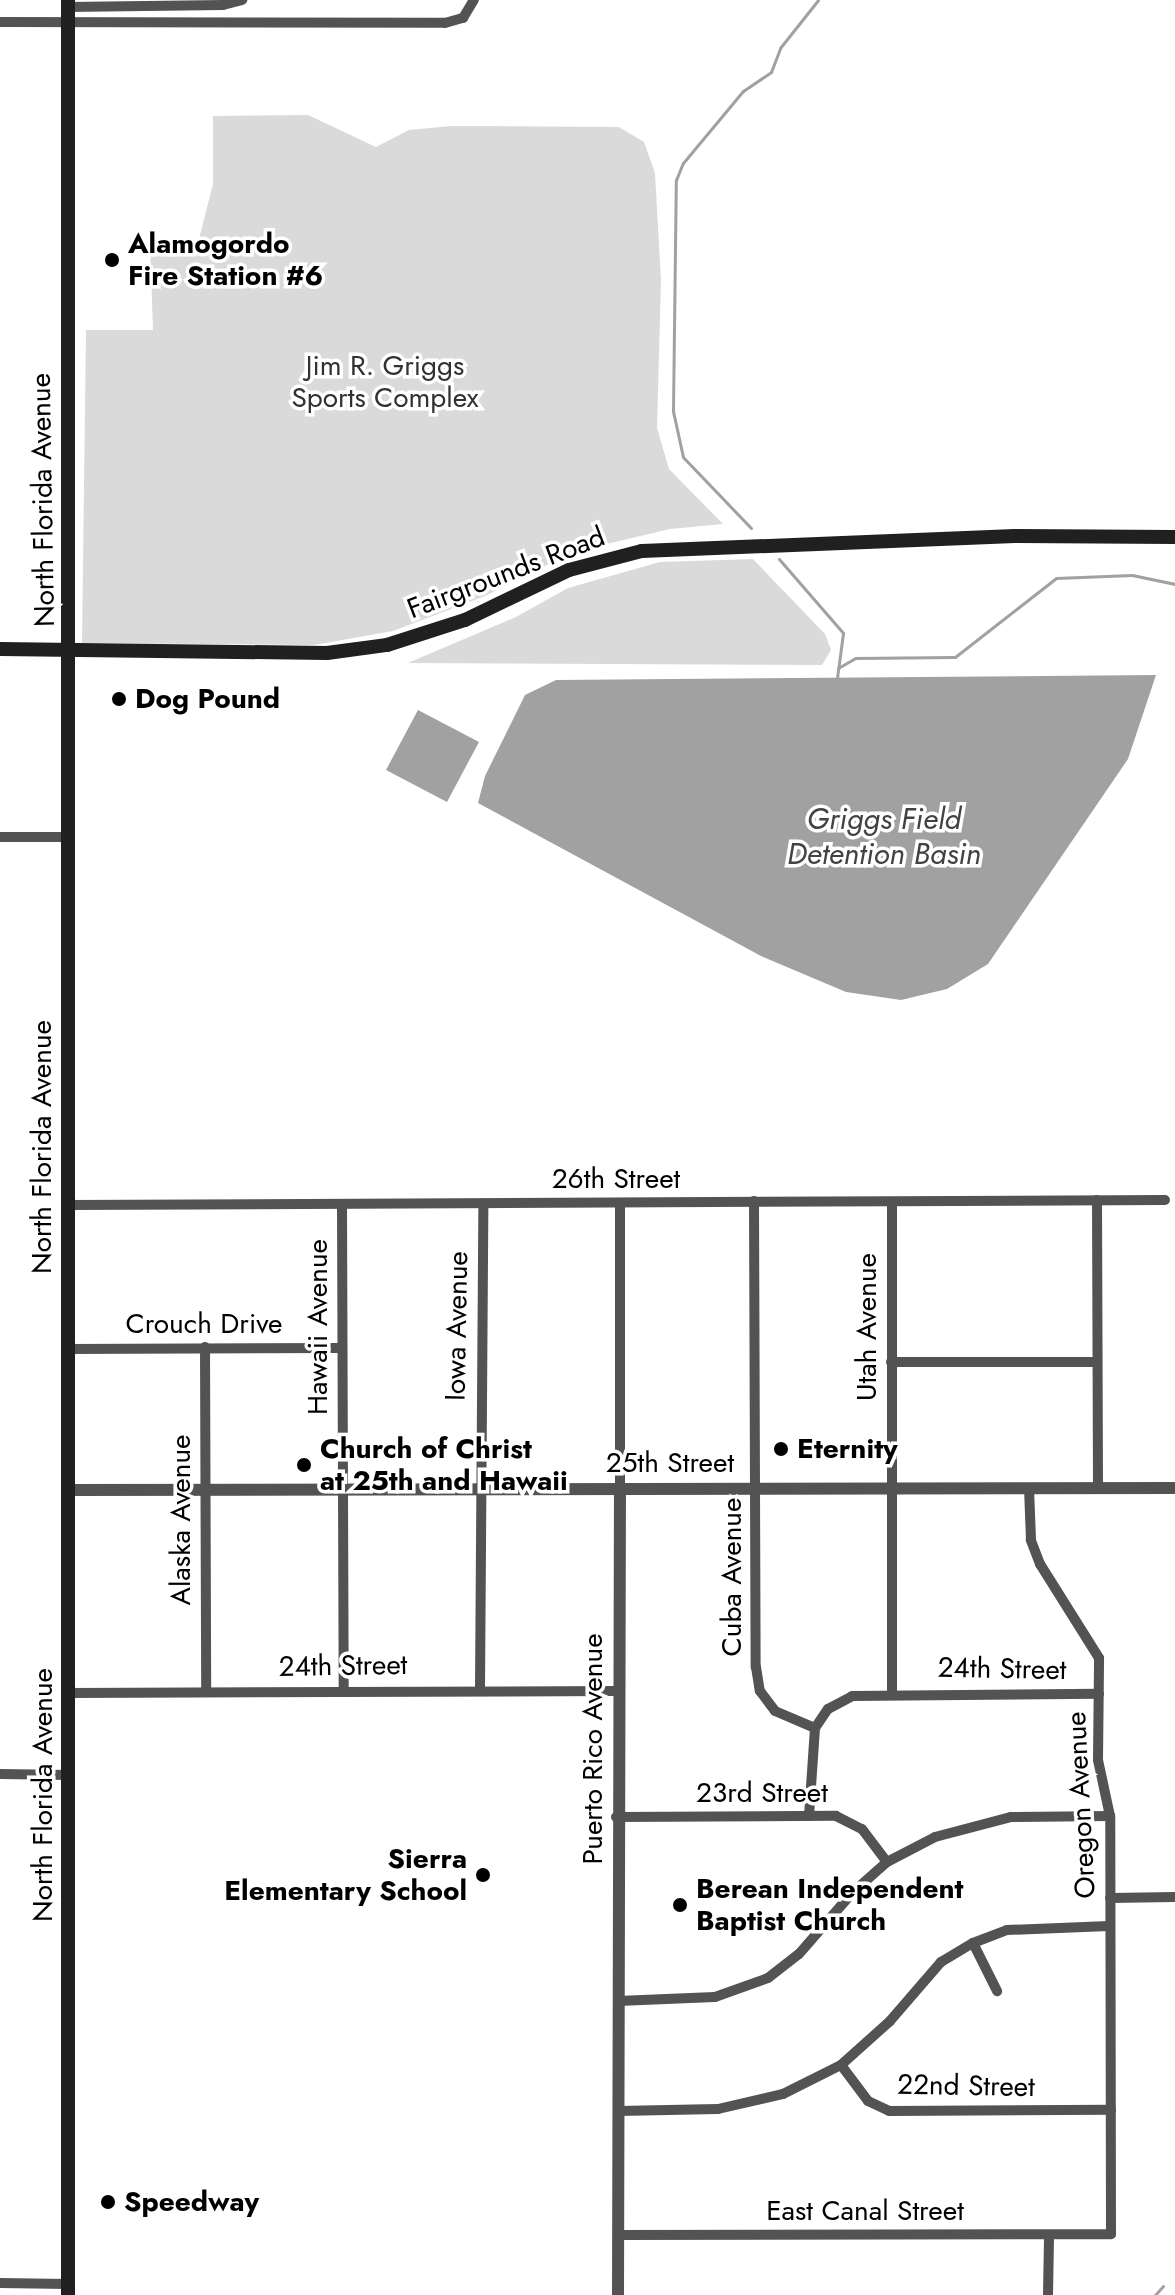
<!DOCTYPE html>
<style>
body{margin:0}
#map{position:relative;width:1175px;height:2295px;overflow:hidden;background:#fff;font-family:Jost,sans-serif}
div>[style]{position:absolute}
.green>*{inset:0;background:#dadada}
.water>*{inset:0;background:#a1a1a1}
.stream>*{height:3px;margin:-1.5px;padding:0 1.5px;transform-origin:1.5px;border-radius:1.5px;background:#a1a1a1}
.minor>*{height:10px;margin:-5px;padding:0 5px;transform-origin:5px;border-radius:5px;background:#535353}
.tertiary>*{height:12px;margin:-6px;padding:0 6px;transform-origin:6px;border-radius:6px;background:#535353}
.secondary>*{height:14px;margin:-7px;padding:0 7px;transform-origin:7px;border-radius:7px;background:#202020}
.dots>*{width:22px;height:22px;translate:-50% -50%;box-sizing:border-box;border:4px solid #fff;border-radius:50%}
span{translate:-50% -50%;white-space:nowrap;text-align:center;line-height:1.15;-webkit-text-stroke:7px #fff;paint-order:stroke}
.poi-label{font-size:28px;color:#000;font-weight:700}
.left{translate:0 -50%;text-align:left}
.right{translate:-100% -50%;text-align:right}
.park-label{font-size:28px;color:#313131}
.street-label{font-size:28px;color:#000}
.water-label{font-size:30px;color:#424242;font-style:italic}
</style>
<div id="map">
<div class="green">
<i style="clip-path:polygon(308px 115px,376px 147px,409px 130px,451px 126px,619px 127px,644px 142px,655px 173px,661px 280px,657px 428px,669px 469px,723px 524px,670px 529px,573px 552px,485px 596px,393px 631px,314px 645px,82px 643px,86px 330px,153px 330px,150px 242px,199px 239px,213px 184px,213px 116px)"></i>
<i style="clip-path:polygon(753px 559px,825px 634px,831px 650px,822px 665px,408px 663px,516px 617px,568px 588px,660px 562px)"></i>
</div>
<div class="water">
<i style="clip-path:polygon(1156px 675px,1128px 759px,988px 964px,947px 989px,901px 1000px,846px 992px,761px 956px,478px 803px,485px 776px,525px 695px,556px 680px)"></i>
<i style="clip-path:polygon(418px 710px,479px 742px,447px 802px,386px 770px)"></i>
</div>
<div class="stream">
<i style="left:751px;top:528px;width:98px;rotate:-133.8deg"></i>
<i style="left:683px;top:457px;width:47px;rotate:-102.3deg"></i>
<i style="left:673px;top:411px;width:231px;rotate:-89.3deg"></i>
<i style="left:676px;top:180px;width:18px;rotate:-68deg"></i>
<i style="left:683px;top:163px;width:94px;rotate:-50.2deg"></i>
<i style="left:743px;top:91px;width:34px;rotate:-34deg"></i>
<i style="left:771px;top:72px;width:26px;rotate:-69deg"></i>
<i style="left:780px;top:48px;width:61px;rotate:-51.6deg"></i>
<i style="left:779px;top:559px;width:98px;rotate:49.1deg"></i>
<i style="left:843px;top:633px;width:45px;rotate:97.6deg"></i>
<i style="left:838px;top:668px;width:20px;rotate:-30deg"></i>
<i style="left:855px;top:658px;width:100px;rotate:-0.6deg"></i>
<i style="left:955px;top:657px;width:128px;rotate:-38deg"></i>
<i style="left:1056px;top:578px;width:76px;rotate:-2.3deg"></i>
<i style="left:1132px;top:575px;width:44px;rotate:11.8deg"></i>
<i style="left:1155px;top:2295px;width:12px;rotate:-48deg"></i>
</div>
<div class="minor">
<i style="left:68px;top:7px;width:155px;rotate:-0.7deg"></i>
<i style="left:223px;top:5px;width:20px;rotate:-15deg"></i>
<i style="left:0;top:22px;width:445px;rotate:0.1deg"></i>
<i style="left:445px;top:23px;width:19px;rotate:-16deg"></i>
<i style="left:463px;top:18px;width:21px;rotate:-59deg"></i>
<i style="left:0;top:837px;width:68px"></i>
<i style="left:1097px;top:1200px;width:289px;rotate:89.8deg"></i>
<i style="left:754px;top:1201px;width:466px;rotate:89.8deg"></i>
<i style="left:756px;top:1667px;width:24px;rotate:81deg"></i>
<i style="left:760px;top:1691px;width:25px;rotate:53deg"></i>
<i style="left:775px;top:1711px;width:43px;rotate:23deg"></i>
<i style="left:892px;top:1202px;width:490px;rotate:90deg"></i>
<i style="left:342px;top:1204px;width:487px;rotate:89.8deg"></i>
<i style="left:68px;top:1205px;width:1097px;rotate:-0.26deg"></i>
<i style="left:205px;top:1347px;width:345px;rotate:89.8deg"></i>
<i style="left:68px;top:1349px;width:272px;rotate:-0.2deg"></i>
<i style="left:891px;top:1362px;width:206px"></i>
<i style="left:620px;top:1487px;width:283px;rotate:-90deg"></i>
<i style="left:480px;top:1689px;width:485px;rotate:-89.6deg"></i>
<i style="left:69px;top:1693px;width:548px;rotate:-0.21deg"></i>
<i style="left:0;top:1774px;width:70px;rotate:0.8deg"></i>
<i style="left:809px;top:1816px;width:88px;rotate:-86.1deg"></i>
<i style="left:815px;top:1728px;width:23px;rotate:-56deg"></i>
<i style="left:828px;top:1709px;width:27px;rotate:-28deg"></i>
<i style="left:852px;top:1696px;width:247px;rotate:-0.5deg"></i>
<i style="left:616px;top:1817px;width:220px;rotate:-0.3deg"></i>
<i style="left:836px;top:1816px;width:29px;rotate:27deg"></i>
<i style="left:862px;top:1829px;width:41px;rotate:52.9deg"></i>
<i style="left:1110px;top:1898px;width:65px;rotate:-0.9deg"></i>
<i style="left:973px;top:1943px;width:54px;rotate:63.4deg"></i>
<i style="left:618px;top:2001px;width:97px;rotate:-2.4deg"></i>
<i style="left:715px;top:1997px;width:56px;rotate:-19.7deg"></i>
<i style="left:768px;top:1978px;width:39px;rotate:-38deg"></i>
<i style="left:799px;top:1954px;width:81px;rotate:-49deg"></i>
<i style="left:852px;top:1893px;width:47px;rotate:-41.5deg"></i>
<i style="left:887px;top:1862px;width:54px;rotate:-27.5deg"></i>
<i style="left:935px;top:1837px;width:79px;rotate:-14.7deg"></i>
<i style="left:1011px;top:1817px;width:99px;rotate:-0.6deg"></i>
<i style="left:841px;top:2065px;width:45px;rotate:53.1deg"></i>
<i style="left:868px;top:2101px;width:23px;rotate:25deg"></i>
<i style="left:889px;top:2111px;width:222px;rotate:-0.3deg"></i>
<i style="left:618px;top:2111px;width:100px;rotate:-1.1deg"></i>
<i style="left:718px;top:2109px;width:67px;rotate:-13deg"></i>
<i style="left:783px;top:2094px;width:65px;rotate:-26.6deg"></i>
<i style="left:841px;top:2065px;width:66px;rotate:-41.9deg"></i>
<i style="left:890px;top:2021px;width:78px;rotate:-49.2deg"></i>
<i style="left:941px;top:1962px;width:37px;rotate:-31deg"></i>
<i style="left:973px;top:1943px;width:36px;rotate:-21deg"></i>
<i style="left:1007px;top:1930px;width:102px;rotate:-2.2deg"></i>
<i style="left:618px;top:2235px;width:493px;rotate:-0.1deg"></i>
<i style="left:1111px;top:2234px;width:418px;rotate:-90.1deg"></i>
<i style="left:1110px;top:1816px;width:57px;rotate:-102.1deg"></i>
<i style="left:1098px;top:1760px;width:102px;rotate:-89.4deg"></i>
<i style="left:1099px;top:1658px;width:111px;rotate:-122.1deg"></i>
<i style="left:1040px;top:1564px;width:26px;rotate:-111deg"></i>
<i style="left:1031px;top:1540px;width:51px;rotate:-92.2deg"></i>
<i style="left:0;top:2283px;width:68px;rotate:0.8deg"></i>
<i style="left:1048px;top:2295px;width:60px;rotate:-89deg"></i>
</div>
<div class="tertiary">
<i style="left:69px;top:1490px;width:1106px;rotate:-0.1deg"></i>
<i style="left:618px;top:2295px;width:808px;rotate:-89.86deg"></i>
</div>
<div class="secondary">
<i style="left:68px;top:0;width:2295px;rotate:90deg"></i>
<i style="left:0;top:649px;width:327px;rotate:0.7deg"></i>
<i style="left:327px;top:653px;width:61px;rotate:-7.6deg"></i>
<i style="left:387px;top:645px;width:82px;rotate:-17.8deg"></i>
<i style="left:465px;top:620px;width:115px;rotate:-25.7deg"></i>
<i style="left:569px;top:570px;width:75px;rotate:-14.6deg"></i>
<i style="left:642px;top:551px;width:373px;rotate:-2.3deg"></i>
<i style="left:1015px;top:536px;width:160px;rotate:0.4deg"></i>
</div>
<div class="dots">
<i style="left:112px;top:260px;background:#000"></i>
<i style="left:119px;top:699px;background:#000"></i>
<i style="left:781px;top:1449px;background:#000"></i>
<i style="left:304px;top:1465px;background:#000"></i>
<i style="left:483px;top:1875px;background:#000"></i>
<i style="left:680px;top:1905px;background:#000"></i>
<i style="left:108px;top:2202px;background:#000"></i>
</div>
<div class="poi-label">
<span class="left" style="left:128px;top:260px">Alamogordo<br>Fire Station #6</span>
<span class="left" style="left:135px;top:699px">Dog Pound</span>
<span class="left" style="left:320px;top:1465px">Church of Christ<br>at 25th and Hawaii</span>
<span class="left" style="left:797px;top:1449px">Eternity</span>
<span class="right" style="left:467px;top:1875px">Sierra<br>Elementary School</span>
<span class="left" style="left:696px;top:1905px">Berean Independent<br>Baptist Church</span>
<span class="left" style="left:124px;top:2202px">Speedway</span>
</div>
<div class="park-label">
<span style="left:385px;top:382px">Jim R. Griggs<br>Sports Complex</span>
</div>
<div class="street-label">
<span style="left:43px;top:500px;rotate:-91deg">North Florida Avenue</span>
<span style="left:506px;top:573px;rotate:-21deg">Fairgrounds Road</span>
<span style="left:42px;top:1147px;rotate:-90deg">North Florida Avenue</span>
<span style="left:616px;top:1179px">26th Street</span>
<span style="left:204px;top:1324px">Crouch Drive</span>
<span style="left:457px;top:1326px;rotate:-89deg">Iowa Avenue</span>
<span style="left:318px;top:1327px;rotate:-90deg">Hawaii Avenue</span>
<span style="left:867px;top:1327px;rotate:-90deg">Utah Avenue</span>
<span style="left:670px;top:1463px">25th Street</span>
<span style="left:181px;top:1520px;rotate:-90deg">Alaska Avenue</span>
<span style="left:732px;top:1577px;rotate:-90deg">Cuba Avenue</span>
<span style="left:343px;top:1666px;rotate:-1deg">24th Street</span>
<span style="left:1002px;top:1669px;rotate:1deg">24th Street</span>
<span style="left:593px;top:1749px;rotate:-90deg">Puerto Rico Avenue</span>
<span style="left:762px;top:1793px">23rd Street</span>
<span style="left:43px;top:1795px;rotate:-90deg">North Florida Avenue</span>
<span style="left:1081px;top:1805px;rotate:-93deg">Oregon Avenue</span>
<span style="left:966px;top:2086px;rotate:1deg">22nd Street</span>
<span style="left:865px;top:2211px">East Canal Street</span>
</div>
<div class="water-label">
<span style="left:884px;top:836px">Griggs Field<br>Detention Basin</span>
</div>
</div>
